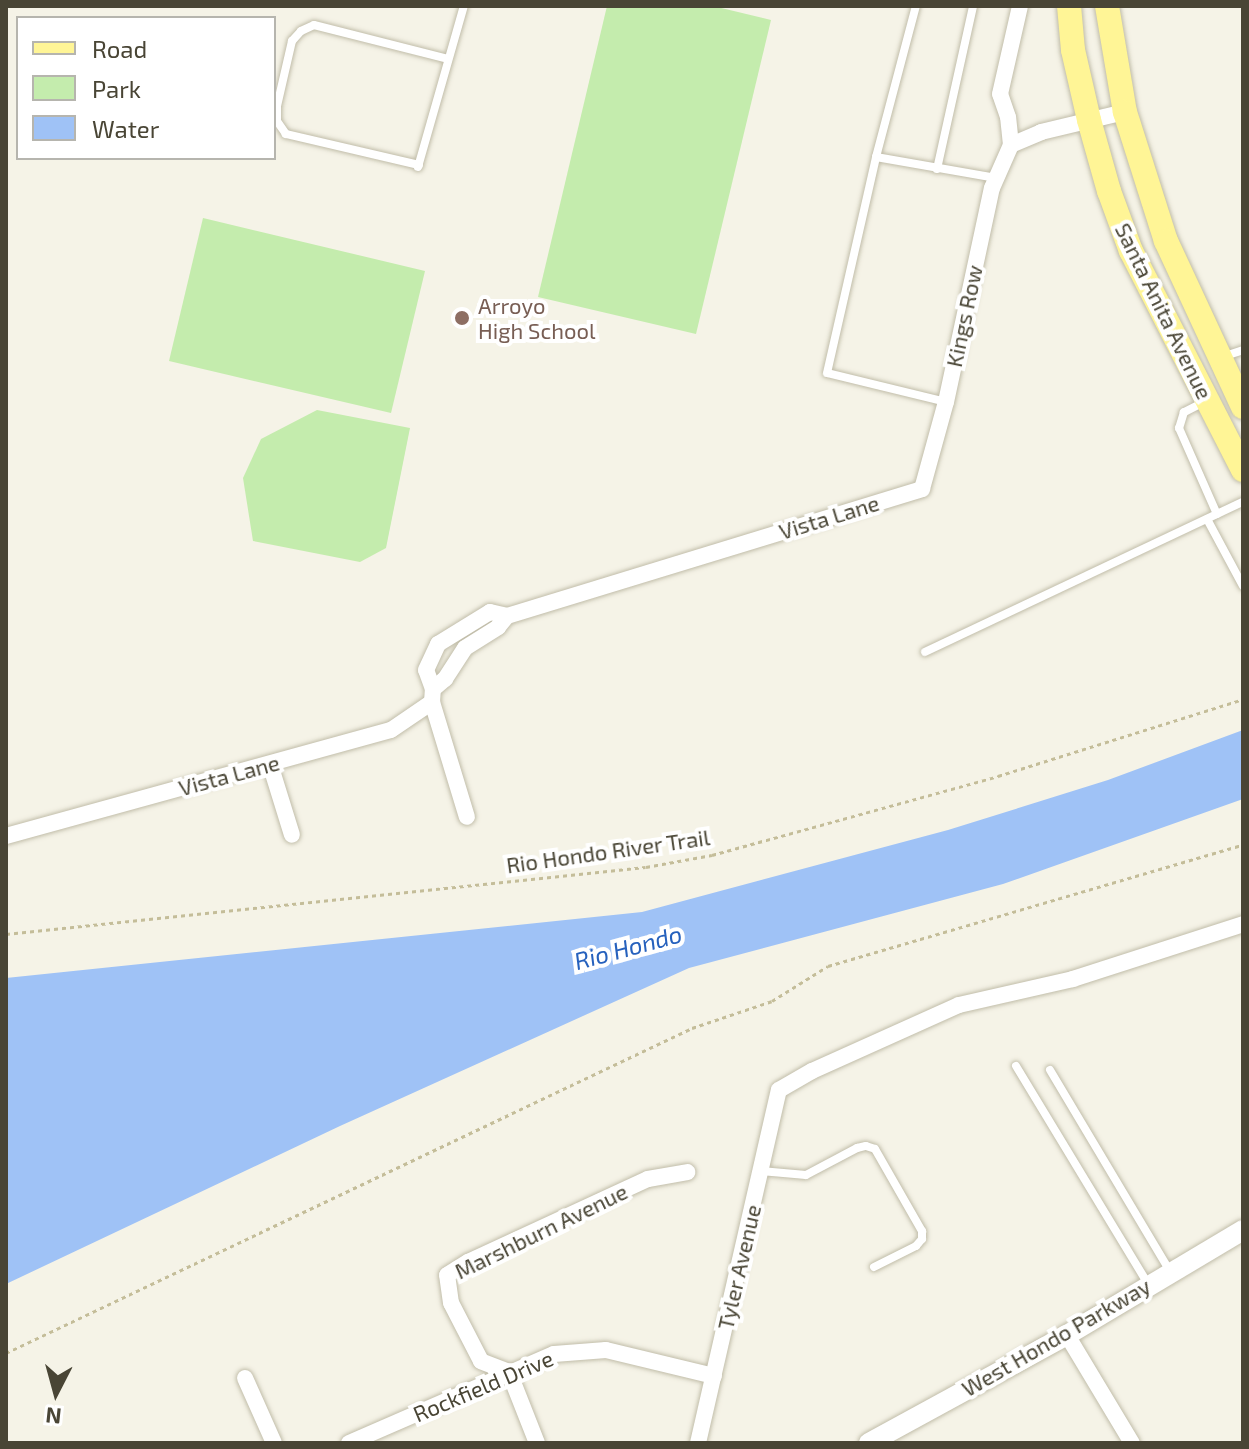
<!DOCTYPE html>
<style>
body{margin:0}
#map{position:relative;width:1249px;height:1449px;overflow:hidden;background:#f5f3e7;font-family:"Exo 2",sans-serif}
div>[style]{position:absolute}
.green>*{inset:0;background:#c4ecad}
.water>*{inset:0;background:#9fc2f6}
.path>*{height:3px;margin-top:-1.5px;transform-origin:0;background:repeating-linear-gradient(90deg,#c4bd99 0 4px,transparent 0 8px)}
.roads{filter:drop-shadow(0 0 2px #c1bda9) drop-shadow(0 0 2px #c1bda9)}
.service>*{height:8px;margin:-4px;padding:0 4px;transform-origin:4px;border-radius:4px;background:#fff}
.minor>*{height:16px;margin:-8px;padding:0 8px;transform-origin:8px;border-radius:8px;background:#fff}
.tertiary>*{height:20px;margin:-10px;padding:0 10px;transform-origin:10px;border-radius:10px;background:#fff}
.primary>*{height:24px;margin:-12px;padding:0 12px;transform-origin:12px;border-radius:12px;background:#fff596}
.dots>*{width:22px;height:22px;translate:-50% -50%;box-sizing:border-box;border:4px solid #fff;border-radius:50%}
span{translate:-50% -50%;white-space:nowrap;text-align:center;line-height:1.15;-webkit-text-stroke:8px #fff;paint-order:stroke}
.education-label{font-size:22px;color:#785e54}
.left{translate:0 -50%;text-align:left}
.street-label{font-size:22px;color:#494535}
.water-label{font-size:24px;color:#2661bd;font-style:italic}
.frame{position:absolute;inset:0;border:8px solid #494535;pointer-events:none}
.legend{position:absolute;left:16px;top:16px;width:260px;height:144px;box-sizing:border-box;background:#fff;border:2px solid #b6b5ae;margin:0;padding:10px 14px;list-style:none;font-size:24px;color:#494535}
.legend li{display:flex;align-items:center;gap:16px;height:40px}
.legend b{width:40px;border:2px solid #b6b5ae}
.north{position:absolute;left:16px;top:1353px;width:80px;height:80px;-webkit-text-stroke:6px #fff;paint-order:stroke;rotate:186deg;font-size:22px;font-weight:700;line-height:32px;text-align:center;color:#494535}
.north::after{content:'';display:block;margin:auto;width:28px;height:36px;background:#494535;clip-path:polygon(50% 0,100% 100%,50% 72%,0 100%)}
</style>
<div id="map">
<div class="green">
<i style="clip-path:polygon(607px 6px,713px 6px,771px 20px,696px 334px,538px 297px)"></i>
<i style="clip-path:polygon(203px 218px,425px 271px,391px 413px,169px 361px)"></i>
<i style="clip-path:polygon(317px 410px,410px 428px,386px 548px,360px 562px,253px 541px,243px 478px,261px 439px)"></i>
</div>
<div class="water">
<i style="clip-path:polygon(1243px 730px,1243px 799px,1003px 884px,689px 968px,340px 1126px,6px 1284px,6px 978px,642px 912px,948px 830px,1108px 780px)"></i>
</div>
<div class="path">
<i style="left:6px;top:934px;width:643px;rotate:-5.98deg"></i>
<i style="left:646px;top:867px;width:67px;rotate:-10.3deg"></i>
<i style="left:712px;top:855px;width:297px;rotate:-15.4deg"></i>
<i style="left:998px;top:776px;width:257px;rotate:-17.4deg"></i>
<i style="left:6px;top:1353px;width:759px;rotate:-25.35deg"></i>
<i style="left:692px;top:1028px;width:84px;rotate:-18.6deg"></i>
<i style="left:772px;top:1001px;width:66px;rotate:-32deg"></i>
<i style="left:828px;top:966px;width:432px;rotate:-16.3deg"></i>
</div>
<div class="roads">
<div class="service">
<i style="left:876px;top:157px;width:156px;rotate:-75.2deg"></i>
<i style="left:419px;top:165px;width:137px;rotate:-166.9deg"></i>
<i style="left:286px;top:134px;width:16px;rotate:-125deg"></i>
<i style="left:277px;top:121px;width:15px;rotate:-90deg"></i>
<i style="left:277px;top:106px;width:67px;rotate:-77deg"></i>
<i style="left:292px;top:41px;width:13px;rotate:-48deg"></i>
<i style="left:301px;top:31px;width:14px;rotate:-25deg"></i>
<i style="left:314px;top:25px;width:138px;rotate:14.2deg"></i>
<i style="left:418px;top:167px;width:167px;rotate:-74.1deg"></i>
<i style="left:937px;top:169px;width:167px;rotate:-77.5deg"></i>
<i style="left:1225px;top:356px;width:19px;rotate:-18deg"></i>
<i style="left:1206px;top:401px;width:25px;rotate:153deg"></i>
<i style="left:1184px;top:412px;width:17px;rotate:107deg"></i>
<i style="left:1179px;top:428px;width:94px;rotate:66.2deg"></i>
<i style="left:946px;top:402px;width:122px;rotate:-166.3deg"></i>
<i style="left:827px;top:373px;width:221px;rotate:-77.2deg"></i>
<i style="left:876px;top:157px;width:122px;rotate:9.9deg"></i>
<i style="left:1207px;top:519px;width:76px;rotate:61.8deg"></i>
<i style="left:925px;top:652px;width:352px;rotate:-25.3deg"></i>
<i style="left:1016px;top:1066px;width:255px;rotate:58.8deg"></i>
<i style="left:1050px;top:1070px;width:234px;rotate:59.2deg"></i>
<i style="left:761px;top:1171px;width:45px;rotate:5.1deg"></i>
<i style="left:806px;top:1175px;width:58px;rotate:-27.9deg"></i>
<i style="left:857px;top:1148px;width:9px;rotate:-13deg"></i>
<i style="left:866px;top:1146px;width:9px;rotate:18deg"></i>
<i style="left:875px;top:1149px;width:95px;rotate:60.2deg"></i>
<i style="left:922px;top:1231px;width:8px;rotate:90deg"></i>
<i style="left:922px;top:1239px;width:9px;rotate:131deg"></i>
<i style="left:916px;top:1246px;width:47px;rotate:153.4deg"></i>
</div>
<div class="minor">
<i style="left:1011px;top:145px;width:28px;rotate:-96deg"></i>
<i style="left:1008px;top:117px;width:24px;rotate:-109deg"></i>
<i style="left:1000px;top:94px;width:90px;rotate:-77.2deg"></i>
<i style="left:433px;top:689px;width:16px;rotate:-40deg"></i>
<i style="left:445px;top:679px;width:37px;rotate:-57deg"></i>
<i style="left:465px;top:648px;width:39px;rotate:-32deg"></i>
<i style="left:498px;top:627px;width:14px;rotate:-51deg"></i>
<i style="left:432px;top:702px;width:120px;rotate:73.1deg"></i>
<i style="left:270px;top:764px;width:74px;rotate:72.8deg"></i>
<i style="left:6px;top:836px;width:399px;rotate:-15.4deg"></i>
<i style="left:391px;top:730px;width:50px;rotate:-34.3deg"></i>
<i style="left:432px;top:702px;width:13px;rotate:-86deg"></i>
<i style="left:433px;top:689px;width:20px;rotate:-110deg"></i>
<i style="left:426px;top:670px;width:29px;rotate:-65deg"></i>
<i style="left:438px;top:644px;width:61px;rotate:-31.6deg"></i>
<i style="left:490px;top:612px;width:17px;rotate:13deg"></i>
<i style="left:507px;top:616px;width:434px;rotate:-17deg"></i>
<i style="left:922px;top:489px;width:90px;rotate:-74.6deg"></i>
<i style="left:946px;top:402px;width:219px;rotate:-77.9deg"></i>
<i style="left:992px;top:188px;width:47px;rotate:-66.2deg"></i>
<i style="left:1011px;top:145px;width:33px;rotate:-23deg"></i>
<i style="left:1041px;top:132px;width:86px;rotate:-13.4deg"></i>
<i style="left:1067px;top:1335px;width:126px;rotate:59deg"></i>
<i style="left:245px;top:1378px;width:71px;rotate:66deg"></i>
<i style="left:349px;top:1443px;width:223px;rotate:-23.5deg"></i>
<i style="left:554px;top:1354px;width:52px;rotate:-4.4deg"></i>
<i style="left:606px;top:1350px;width:111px;rotate:13.5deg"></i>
<i style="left:537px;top:1443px;width:76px;rotate:-111.5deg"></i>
<i style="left:509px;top:1372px;width:30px;rotate:-159deg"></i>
<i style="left:481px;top:1361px;width:65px;rotate:-117.3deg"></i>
<i style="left:451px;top:1303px;width:28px;rotate:-98deg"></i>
<i style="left:447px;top:1275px;width:25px;rotate:-32deg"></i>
<i style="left:468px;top:1262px;width:198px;rotate:-24.8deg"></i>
<i style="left:648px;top:1179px;width:40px;rotate:-10deg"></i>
<i style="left:698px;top:1443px;width:362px;rotate:-77.1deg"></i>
<i style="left:779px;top:1090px;width:38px;rotate:-30deg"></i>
<i style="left:812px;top:1071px;width:161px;rotate:-24.2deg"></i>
<i style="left:959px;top:1005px;width:117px;rotate:-12.8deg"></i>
<i style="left:1073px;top:979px;width:179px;rotate:-17.9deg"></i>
</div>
<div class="tertiary">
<i style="left:869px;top:1443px;width:226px;rotate:-28.6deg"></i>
<i style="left:1067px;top:1335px;width:205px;rotate:-30.8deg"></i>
</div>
<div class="primary">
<i style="left:1069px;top:6px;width:44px;rotate:84.8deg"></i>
<i style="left:1073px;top:50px;width:72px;rotate:77.1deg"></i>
<i style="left:1089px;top:120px;width:74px;rotate:74.3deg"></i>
<i style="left:1109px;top:191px;width:64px;rotate:69.9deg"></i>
<i style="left:1131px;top:251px;width:246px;rotate:62.9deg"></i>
<i style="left:1107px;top:6px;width:108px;rotate:80.4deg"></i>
<i style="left:1125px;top:112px;width:135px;rotate:72.4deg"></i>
<i style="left:1166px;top:241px;width:183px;rotate:65.1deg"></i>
</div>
</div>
<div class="dots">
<i style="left:462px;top:318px;background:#8d6e63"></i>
</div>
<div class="education-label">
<span class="left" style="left:478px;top:318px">Arroyo<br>High School</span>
</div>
<div class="street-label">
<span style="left:1164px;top:311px;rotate:64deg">Santa Anita Avenue</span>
<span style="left:964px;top:316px;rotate:-78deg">Kings Row</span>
<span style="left:829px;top:517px;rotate:-17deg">Vista Lane</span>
<span style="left:229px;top:775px;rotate:-15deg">Vista Lane</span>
<span style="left:608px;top:851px;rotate:-8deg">Rio Hondo River Trail</span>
<span style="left:541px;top:1231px;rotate:-26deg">Marshburn Avenue</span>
<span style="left:739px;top:1267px;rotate:-77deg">Tyler Avenue</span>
<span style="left:1056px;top:1337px;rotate:-30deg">West Hondo Parkway</span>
<span style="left:483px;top:1386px;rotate:-23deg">Rockfield Drive</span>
</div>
<div class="water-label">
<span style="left:628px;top:947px;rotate:-15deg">Rio Hondo</span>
</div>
<div class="frame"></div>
<ul class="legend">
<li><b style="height:10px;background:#fff596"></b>Road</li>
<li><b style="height:22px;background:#c4ecad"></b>Park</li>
<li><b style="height:22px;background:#9fc2f6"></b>Water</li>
</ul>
<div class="north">N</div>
</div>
